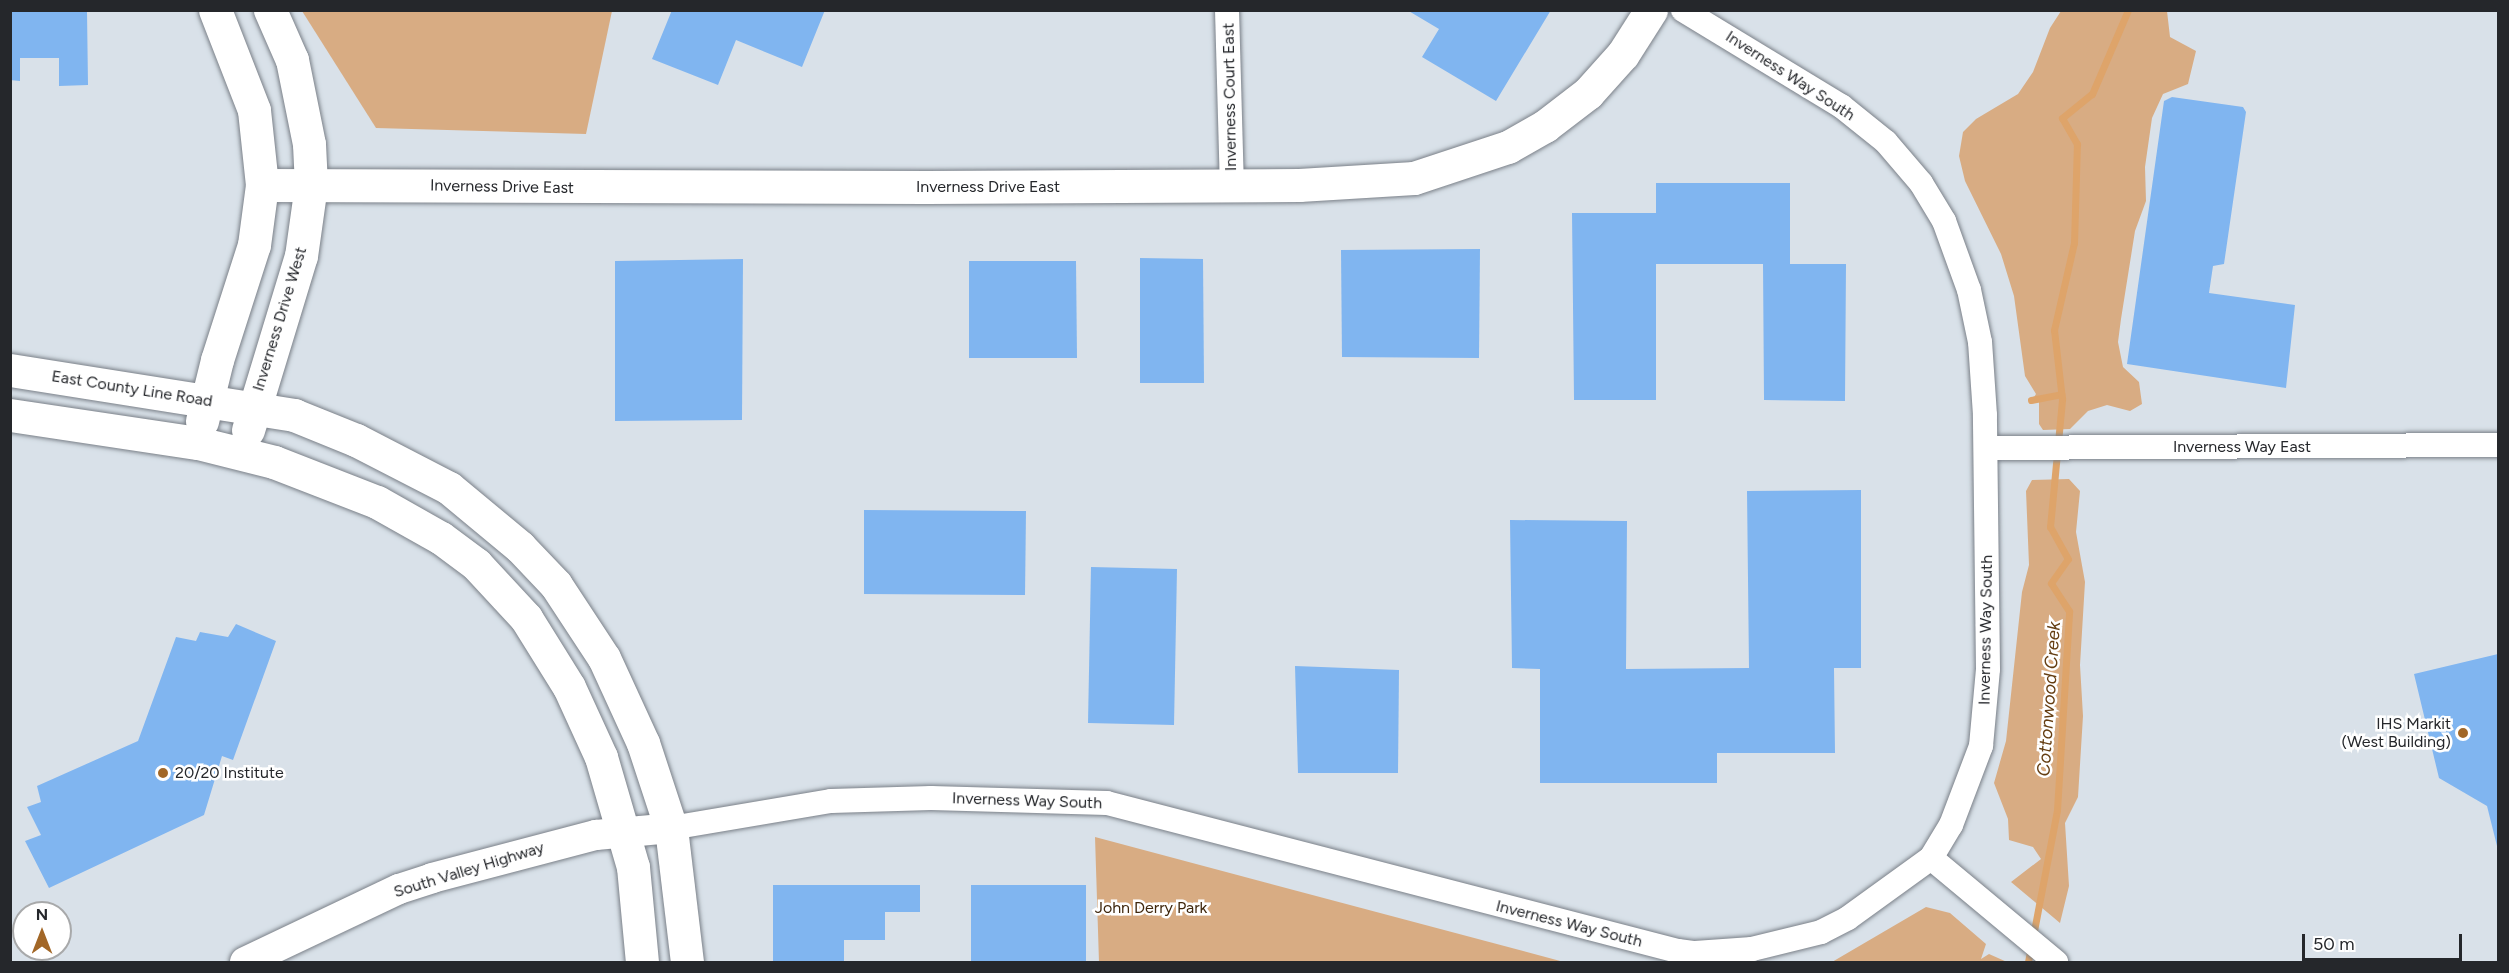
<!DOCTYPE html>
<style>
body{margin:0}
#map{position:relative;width:2509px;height:973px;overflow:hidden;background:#d9e1e9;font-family:Figtree,sans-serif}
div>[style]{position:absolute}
.green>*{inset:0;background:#d8ac83}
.stream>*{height:7px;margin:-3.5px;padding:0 3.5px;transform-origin:3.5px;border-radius:3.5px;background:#dea46a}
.building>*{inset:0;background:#80b5f0}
.roads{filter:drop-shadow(0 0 2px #7a8088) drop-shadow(0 0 2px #7a8088)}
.minor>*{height:24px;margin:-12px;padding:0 12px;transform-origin:12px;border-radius:12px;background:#fff}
.tertiary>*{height:30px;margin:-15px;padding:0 15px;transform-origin:15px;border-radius:15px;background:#fff}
.secondary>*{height:33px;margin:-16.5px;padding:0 16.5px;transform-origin:16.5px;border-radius:16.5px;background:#fff}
.dots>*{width:16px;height:16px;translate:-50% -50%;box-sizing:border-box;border:3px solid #fff;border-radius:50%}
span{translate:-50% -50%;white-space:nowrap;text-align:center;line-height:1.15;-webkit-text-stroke:5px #fff;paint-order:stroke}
.street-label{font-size:16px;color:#25272b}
.poi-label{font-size:16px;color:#25272b}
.right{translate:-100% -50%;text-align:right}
.left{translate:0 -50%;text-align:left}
.park-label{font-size:16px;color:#3f270d}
.water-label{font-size:18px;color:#643d11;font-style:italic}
.frame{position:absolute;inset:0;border:12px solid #25272b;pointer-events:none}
.north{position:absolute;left:12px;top:901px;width:60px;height:60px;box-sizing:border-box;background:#fff;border:2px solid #a8a9aa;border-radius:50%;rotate:0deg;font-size:16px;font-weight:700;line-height:24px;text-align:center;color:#25272b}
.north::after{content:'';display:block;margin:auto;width:21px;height:27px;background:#a26727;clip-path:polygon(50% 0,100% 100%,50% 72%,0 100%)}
.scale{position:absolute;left:2302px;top:934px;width:160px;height:27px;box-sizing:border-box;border:3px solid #25272b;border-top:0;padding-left:8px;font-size:18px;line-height:21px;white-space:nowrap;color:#25272b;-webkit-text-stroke:4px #fff;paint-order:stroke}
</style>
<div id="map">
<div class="green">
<i style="clip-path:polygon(302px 11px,612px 11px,586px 134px,376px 128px)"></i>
<i style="clip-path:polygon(2061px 11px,2167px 11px,2170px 37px,2196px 51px,2188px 84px,2163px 94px,2152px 118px,2145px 167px,2146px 201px,2135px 231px,2121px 319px,2118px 342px,2123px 367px,2139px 382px,2142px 404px,2130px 411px,2107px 405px,2088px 411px,2070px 429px,2043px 430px,2039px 424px,2039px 402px,2031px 402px,2036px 394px,2025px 376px,2014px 296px,2001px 254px,1965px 181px,1959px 156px,1963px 132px,1976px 119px,2018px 94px,2033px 72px,2050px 28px)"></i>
<i style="clip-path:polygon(2069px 479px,2080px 491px,2076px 532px,2085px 582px,2080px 665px,2083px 716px,2078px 797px,2065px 823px,2069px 886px,2060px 923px,2011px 882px,2041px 859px,2033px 847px,2009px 840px,2008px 819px,1994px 783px,2006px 741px,2022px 592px,2029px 565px,2026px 491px,2032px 480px)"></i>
<i style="clip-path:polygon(1095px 837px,1564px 962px,1099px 962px)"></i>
<i style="clip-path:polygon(1926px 907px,1950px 913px,1986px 944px,1981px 959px,1989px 954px,2007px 962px,1832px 962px)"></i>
</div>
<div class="stream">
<i style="left:2031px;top:400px;width:31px;rotate:-11deg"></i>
<i style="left:2033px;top:936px;width:128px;rotate:-79.2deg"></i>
<i style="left:2057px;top:810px;width:199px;rotate:-86.5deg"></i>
<i style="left:2069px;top:611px;width:33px;rotate:-123deg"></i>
<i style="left:2051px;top:583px;width:29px;rotate:-55deg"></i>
<i style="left:2068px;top:559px;width:37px;rotate:-119deg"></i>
<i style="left:2050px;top:527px;width:129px;rotate:-84.6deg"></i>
<i style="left:2062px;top:399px;width:69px;rotate:-96.6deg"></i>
<i style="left:2054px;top:330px;width:89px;rotate:-77.1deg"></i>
<i style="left:2074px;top:243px;width:99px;rotate:-88.3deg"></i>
<i style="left:2077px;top:144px;width:30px;rotate:-120deg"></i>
<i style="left:2062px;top:118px;width:38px;rotate:-39deg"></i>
<i style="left:2092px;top:94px;width:91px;rotate:-66.8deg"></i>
<i style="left:2028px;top:962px;width:15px;rotate:-79deg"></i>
</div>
<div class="building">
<i style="clip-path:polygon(672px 10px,825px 10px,802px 67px,736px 40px,718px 85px,652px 59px)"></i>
<i style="clip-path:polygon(1407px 10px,1551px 10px,1496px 101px,1422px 57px,1439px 29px)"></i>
<i style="clip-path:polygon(10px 11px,87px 11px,88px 85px,59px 86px,59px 58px,20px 58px,20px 81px,10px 80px)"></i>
<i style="clip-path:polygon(2172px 97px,2243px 107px,2246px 112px,2224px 264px,2213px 266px,2209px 293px,2295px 305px,2286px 388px,2127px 364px,2164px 101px)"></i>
<i style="clip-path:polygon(1656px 183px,1790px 183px,1790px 264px,1846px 264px,1845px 401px,1764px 400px,1763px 264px,1656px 264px,1656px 400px,1574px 400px,1572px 213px,1656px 213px)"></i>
<i style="clip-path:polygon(1480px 249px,1479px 358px,1342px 357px,1341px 250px)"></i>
<i style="clip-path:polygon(1140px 258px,1203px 259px,1204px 383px,1140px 383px)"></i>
<i style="clip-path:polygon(743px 259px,742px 420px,615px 421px,615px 261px)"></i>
<i style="clip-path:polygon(969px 261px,1076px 261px,1077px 358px,969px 358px)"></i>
<i style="clip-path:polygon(1861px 490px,1861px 668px,1834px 668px,1835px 753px,1717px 753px,1717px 783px,1540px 783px,1540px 669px,1512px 668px,1510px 520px,1627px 521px,1626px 669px,1749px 668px,1747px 491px)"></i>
<i style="clip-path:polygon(864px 510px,1026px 511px,1025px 595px,864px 594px)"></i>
<i style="clip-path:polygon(1091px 567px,1177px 569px,1174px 725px,1088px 723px)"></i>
<i style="clip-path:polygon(236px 624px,276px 641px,233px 760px,222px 756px,204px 815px,49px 888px,25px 841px,41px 835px,27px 807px,41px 802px,37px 786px,138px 741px,176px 637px,196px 641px,200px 632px,228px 637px)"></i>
<i style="clip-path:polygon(2498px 654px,2498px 850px,2487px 806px,2439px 778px,2414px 674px)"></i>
<i style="clip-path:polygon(1295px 666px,1399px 670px,1398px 773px,1298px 773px)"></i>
<i style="clip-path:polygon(773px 885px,920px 885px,920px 912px,885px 912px,885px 940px,844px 940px,844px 962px,773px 962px)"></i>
<i style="clip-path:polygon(971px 885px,1086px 885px,1086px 962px,971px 962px)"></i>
</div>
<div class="roads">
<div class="minor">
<i style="left:1227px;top:10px;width:175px;rotate:88.4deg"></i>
<i style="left:1986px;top:448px;width:512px;rotate:-0.34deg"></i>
<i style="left:671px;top:828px;width:162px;rotate:-9.6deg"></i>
<i style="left:831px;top:801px;width:100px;rotate:-1.7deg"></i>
<i style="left:931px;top:798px;width:176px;rotate:1.6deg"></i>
<i style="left:1107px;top:803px;width:590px;rotate:14.53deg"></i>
<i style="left:1678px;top:951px;width:17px;rotate:7deg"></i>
<i style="left:1695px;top:953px;width:57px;rotate:-4deg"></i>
<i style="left:1752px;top:949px;width:71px;rotate:-13.8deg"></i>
<i style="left:1821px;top:932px;width:30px;rotate:-27deg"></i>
<i style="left:1848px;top:918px;width:102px;rotate:-35.9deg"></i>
<i style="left:1931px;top:858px;width:39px;rotate:-59deg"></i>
<i style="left:1951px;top:825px;width:85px;rotate:-69.2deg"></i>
<i style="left:1981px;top:746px;width:77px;rotate:-84.8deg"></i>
<i style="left:1988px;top:669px;width:254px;rotate:-90.7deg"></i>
<i style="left:1985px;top:415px;width:73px;rotate:-93.9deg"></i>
<i style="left:1980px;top:342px;width:53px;rotate:-101.9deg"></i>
<i style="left:1969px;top:290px;width:73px;rotate:-109.9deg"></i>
<i style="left:1944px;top:221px;width:44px;rotate:-121.2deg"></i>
<i style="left:1921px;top:183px;width:54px;rotate:-130.5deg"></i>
<i style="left:1886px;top:142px;width:58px;rotate:-141.3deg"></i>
<i style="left:1841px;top:106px;width:185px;rotate:-148.7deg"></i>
<i style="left:1931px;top:858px;width:163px;rotate:39.8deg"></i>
</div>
<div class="tertiary">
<i style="left:245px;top:962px;width:170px;rotate:-25.4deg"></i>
<i style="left:399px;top:889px;width:35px;rotate:-18deg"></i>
<i style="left:432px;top:878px;width:170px;rotate:-14.7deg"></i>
<i style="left:596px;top:835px;width:75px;rotate:-5.3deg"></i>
</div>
<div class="secondary">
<i style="left:262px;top:185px;width:665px;rotate:0.17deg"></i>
<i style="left:927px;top:187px;width:372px;rotate:-0.3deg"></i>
<i style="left:1299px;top:185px;width:115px;rotate:-3.5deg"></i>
<i style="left:1414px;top:178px;width:99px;rotate:-18.3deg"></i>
<i style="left:1508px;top:147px;width:43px;rotate:-29.6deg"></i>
<i style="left:1545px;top:126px;width:54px;rotate:-37.5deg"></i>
<i style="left:1588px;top:93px;width:52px;rotate:-48.1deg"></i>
<i style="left:1623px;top:54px;width:52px;rotate:-57.5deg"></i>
<i style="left:10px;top:370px;width:288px;rotate:9deg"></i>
<i style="left:294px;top:415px;width:67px;rotate:22deg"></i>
<i style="left:356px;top:440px;width:105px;rotate:27.3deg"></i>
<i style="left:449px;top:488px;width:92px;rotate:39.7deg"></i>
<i style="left:520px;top:547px;width:52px;rotate:46.5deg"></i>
<i style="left:556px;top:585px;width:87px;rotate:56.7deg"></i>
<i style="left:604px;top:658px;width:94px;rotate:65.4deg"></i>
<i style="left:643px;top:743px;width:89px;rotate:71.8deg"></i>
<i style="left:671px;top:828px;width:135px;rotate:83.2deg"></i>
<i style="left:10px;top:415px;width:190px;rotate:8.5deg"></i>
<i style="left:198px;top:443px;width:78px;rotate:14deg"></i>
<i style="left:274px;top:462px;width:110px;rotate:21.2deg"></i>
<i style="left:377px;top:502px;width:73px;rotate:29.4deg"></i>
<i style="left:441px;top:538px;width:44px;rotate:36.6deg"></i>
<i style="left:476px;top:564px;width:74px;rotate:47.2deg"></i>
<i style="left:526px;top:618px;width:81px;rotate:58.1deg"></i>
<i style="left:569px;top:687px;width:77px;rotate:65.4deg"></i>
<i style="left:601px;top:757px;width:115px;rotate:73.8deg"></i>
<i style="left:633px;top:867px;width:95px;rotate:84.6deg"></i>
<i style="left:202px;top:421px;width:63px;rotate:-76.2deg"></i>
<i style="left:217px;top:360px;width:121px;rotate:-72.2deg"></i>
<i style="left:254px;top:245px;width:61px;rotate:-82.4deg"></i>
<i style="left:262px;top:185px;width:75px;rotate:-96.1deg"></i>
<i style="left:254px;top:110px;width:107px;rotate:-111.3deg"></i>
<i style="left:248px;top:430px;width:182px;rotate:-73.1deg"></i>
<i style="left:301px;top:256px;width:72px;rotate:-82deg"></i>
<i style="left:311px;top:185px;width:41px;rotate:-92.8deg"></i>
<i style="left:309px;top:144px;width:86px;rotate:-101.4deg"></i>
<i style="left:292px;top:60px;width:55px;rotate:-113.7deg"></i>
</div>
</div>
<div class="dots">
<i style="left:2463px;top:733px;background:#a26727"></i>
<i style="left:163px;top:773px;background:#a26727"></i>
</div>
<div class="street-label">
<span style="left:1790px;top:76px;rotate:33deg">Inverness Way South</span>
<span style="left:1230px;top:97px;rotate:-91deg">Inverness Court East</span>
<span style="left:502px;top:187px;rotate:1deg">Inverness Drive East</span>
<span style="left:988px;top:187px">Inverness Drive East</span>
<span style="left:280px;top:319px;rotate:-73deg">Inverness Drive West</span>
<span style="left:132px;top:389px;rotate:9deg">East County Line Road</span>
<span style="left:2242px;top:447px">Inverness Way East</span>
<span style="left:1986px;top:630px;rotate:-89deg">Inverness Way South</span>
<span style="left:1027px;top:801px;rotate:2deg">Inverness Way South</span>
<span style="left:469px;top:870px;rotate:-17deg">South Valley Highway</span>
<span style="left:1569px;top:924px;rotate:14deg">Inverness Way South</span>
</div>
<div class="poi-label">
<span class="right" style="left:2451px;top:733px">IHS Markit<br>(West Building)</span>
<span class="left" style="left:175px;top:773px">20/20 Institute</span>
</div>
<div class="park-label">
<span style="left:1151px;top:908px">John Derry Park</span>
</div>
<div class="water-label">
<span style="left:2049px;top:699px;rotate:-86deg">Cottonwood Creek</span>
</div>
<div class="frame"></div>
<div class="north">N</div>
<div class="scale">50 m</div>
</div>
